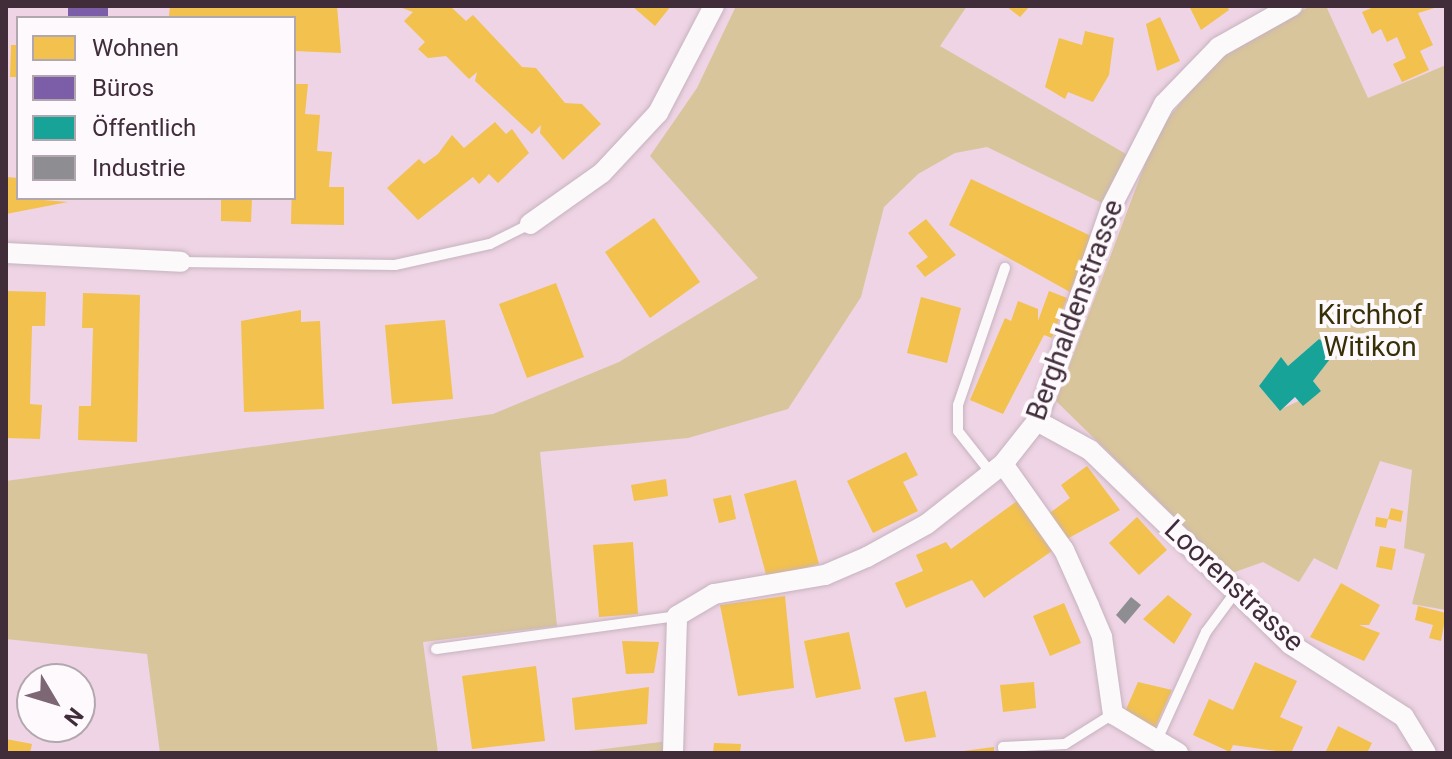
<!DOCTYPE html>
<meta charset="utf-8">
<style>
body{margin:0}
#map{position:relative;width:1452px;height:759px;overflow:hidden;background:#eed4e4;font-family:Roboto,sans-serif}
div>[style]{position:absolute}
.green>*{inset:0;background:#d8c59b}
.homes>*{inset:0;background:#f2c14e}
.offices>*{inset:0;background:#7b5ea7}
.public>*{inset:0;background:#17a398}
.industry>*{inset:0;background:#8d8d92}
.roads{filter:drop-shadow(0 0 2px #c6b2bf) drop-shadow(0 0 2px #c6b2bf)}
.lane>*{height:10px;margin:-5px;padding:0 5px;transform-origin:5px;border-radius:5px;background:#fcf9fb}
.street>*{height:20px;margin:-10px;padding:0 10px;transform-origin:10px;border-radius:10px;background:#fcf9fb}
span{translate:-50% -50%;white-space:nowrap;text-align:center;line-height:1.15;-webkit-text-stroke:8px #fef9fc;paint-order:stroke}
.street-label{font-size:28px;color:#402d39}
.park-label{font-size:28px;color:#373007}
.frame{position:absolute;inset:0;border:8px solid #402d39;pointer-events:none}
.legend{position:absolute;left:16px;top:16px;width:280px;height:184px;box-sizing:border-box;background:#fef9fc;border:2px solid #b2a7ae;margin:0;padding:10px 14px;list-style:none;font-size:24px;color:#402d39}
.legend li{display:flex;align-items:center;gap:16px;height:40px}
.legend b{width:40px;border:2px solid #b2a7ae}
.north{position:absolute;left:16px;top:663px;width:80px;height:80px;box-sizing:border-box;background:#fef9fc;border:2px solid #b2a7ae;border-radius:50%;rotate:128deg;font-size:22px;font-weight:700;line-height:32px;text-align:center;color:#402d39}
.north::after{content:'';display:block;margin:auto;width:28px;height:36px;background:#7d6775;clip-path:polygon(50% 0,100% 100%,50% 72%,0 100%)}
</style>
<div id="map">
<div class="green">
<i style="clip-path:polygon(736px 6px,967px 6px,940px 46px,1126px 154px,1106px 205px,987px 147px,955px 153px,918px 174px,884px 207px,861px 297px,788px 409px,688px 438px,540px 452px,557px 626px,423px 642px,438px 753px,160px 753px,147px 654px,6px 639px,6px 481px,493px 414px,619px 362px,758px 278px,650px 156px,697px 88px)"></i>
<i style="clip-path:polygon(evenodd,1310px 6px,1326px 6px,1368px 98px,1446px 65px,1446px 610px,1412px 604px,1425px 554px,1404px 548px,1412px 470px,1380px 461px,1337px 570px,1314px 558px,1299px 582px,1263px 562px,1232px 573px,1056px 401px,1157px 132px,1213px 63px,1310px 6px,1319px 339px,1337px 350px,1313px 381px,1321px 391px,1279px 410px,1259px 386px,1281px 358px,1288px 366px,1319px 339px)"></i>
<i style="clip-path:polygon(669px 741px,667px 753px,572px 753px)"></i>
</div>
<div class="homes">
<i style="clip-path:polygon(170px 6px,337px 6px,341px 53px,294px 51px,294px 18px,169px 16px)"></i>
<i style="clip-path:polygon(397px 6px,450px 6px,466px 21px,473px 15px,522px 67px,536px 68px,565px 103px,582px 104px,601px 124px,563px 160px,540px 133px,541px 125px,532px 134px,475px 81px,477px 72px,469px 79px,446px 56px,428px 58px,418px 49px,425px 42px,404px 21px,413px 12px)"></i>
<i style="clip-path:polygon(632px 6px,671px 6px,655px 26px)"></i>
<i style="clip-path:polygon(1006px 6px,1030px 6px,1020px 17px)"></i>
<i style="clip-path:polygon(1189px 6px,1227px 6px,1229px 10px,1201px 30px)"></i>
<i style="clip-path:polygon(1376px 6px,1441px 6px,1418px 13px,1433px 45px,1420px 51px,1429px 70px,1402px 82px,1393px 64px,1406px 58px,1397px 37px,1387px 42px,1381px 29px,1372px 34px,1362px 12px)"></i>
<i style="clip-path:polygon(1160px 17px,1180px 61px,1157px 71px,1146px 24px)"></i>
<i style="clip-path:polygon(1085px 31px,1114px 38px,1109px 75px,1093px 102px,1068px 92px,1065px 99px,1045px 87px,1059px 38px,1082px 45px)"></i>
<i style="clip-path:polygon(11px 45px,18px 45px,18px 77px,10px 77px)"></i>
<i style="clip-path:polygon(294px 84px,308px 84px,305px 114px,320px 115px,317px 151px,332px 152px,329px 187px,344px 187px,344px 225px,291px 224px)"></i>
<i style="clip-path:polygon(495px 122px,506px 134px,512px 129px,529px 153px,498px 183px,489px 174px,479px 184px,473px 177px,418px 220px,387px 188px,419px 159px,424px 164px,438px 154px,452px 135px,464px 148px)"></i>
<i style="clip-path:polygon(6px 177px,18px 178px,18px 198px,68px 202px,6px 214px)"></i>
<i style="clip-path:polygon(971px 179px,1091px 236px,1070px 292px,949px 225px)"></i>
<i style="clip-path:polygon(221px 198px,252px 198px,251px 222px,221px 221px)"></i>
<i style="clip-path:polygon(654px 218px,700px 282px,650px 318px,605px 252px)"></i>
<i style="clip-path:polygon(926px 219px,956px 255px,925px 277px,916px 266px,928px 257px,908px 233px)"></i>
<i style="clip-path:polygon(556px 283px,584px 357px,527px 378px,499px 304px)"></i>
<i style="clip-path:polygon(6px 291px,46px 292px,45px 326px,32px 326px,30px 404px,42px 405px,40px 439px,6px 438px)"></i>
<i style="clip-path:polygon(1049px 291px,1067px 298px,1052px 338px,1044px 335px,1003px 414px,970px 400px,1005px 318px,1011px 321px,1018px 301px,1038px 309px,1038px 321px)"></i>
<i style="clip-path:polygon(83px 293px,140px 295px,137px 442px,78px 440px,79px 406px,91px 406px,93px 328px,82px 328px)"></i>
<i style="clip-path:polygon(921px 297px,961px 308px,947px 363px,907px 353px)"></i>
<i style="clip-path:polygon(301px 310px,301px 322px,320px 321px,324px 409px,244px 412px,241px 321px)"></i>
<i style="clip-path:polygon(445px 320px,453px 399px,392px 404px,385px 325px)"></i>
<i style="clip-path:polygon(906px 452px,918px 475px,903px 482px,918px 511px,873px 533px,847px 481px)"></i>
<i style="clip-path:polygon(1087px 466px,1120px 510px,1065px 540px,1047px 515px,1070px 498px,1061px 485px)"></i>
<i style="clip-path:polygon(666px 479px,668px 496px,634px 501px,631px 485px)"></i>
<i style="clip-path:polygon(796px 480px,819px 564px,767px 578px,744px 494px)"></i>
<i style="clip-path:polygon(731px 495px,736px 519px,719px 523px,713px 499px)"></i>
<i style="clip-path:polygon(1017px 501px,1052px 551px,984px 598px,972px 580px,906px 608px,895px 583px,923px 571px,916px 555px,946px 542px,951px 549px)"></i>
<i style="clip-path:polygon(1391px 508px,1403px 511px,1401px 522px,1388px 519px)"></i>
<i style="clip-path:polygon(1137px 517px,1167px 550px,1139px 575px,1109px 543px)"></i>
<i style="clip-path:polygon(1376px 517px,1388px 519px,1386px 528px,1375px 526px)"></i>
<i style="clip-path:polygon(633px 542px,638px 614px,599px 617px,593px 545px)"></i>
<i style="clip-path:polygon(1380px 546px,1396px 549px,1392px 570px,1376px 567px)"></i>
<i style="clip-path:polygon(1341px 583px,1380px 605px,1369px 625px,1359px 625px,1380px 633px,1364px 661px,1310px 637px)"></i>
<i style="clip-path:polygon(1168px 595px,1192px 614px,1174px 644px,1143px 619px)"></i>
<i style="clip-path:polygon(785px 596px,794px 688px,738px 696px,720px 605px)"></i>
<i style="clip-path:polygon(1064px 603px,1081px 643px,1050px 656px,1033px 616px)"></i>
<i style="clip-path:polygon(1418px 606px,1446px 613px,1441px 641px,1429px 638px,1433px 625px,1415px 620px)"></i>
<i style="clip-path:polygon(849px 632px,861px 689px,816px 698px,804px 641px)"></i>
<i style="clip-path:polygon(622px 641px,659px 642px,654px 673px,626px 674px)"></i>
<i style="clip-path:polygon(1255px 662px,1297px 681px,1280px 717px,1303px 727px,1291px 753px,1233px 745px,1230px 752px,1193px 735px,1209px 699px,1233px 710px)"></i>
<i style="clip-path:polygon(536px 666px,545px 741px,472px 749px,462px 676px)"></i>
<i style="clip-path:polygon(1034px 682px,1036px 708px,1003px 712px,1000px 685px)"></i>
<i style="clip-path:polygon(1138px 682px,1172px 690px,1155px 728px,1124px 714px)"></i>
<i style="clip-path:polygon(649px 687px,647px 724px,575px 730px,572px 698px)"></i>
<i style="clip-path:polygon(926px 691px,936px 737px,905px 742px,894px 698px)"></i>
<i style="clip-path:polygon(1338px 726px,1372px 743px,1367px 753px,1325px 753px)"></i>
<i style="clip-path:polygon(6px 739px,32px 744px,30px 753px,6px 753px)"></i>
<i style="clip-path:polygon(714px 743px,741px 744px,740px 753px,713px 753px)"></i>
<i style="clip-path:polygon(994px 747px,994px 753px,963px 753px,963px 751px)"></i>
</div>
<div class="offices">
<i style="clip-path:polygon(68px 7px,108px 7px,108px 18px,68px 18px)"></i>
</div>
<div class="public">
<i style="clip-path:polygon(1319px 339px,1337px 350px,1313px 381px,1321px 391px,1303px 406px,1295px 397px,1280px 411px,1259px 386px,1281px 357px,1288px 366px)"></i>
</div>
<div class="industry">
<i style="clip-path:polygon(1131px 597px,1141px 605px,1125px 624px,1116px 615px)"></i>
</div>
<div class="roads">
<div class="lane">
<i style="left:181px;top:262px;width:214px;rotate:0.8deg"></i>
<i style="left:395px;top:265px;width:97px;rotate:-12.5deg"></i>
<i style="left:490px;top:244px;width:45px;rotate:-26.6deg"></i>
<i style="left:991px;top:473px;width:53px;rotate:-128.2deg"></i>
<i style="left:958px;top:431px;width:26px;rotate:-90deg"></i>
<i style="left:958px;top:405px;width:145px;rotate:-71.1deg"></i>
<i style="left:436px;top:649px;width:243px;rotate:-7.8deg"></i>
<i style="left:1157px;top:740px;width:119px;rotate:-65.6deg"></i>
<i style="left:1206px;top:632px;width:47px;rotate:-53.6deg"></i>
<i style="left:1004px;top:753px;width:6px;rotate:-99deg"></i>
<i style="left:1003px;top:747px;width:62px;rotate:-2.8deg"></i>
<i style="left:1065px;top:744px;width:57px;rotate:-32deg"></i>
</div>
<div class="street">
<i style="left:530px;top:224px;width:88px;rotate:-35.3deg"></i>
<i style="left:602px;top:173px;width:82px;rotate:-47deg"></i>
<i style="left:658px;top:113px;width:121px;rotate:-62.4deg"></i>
<i style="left:6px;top:253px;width:175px;rotate:2.9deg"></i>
<i style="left:1037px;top:421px;width:60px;rotate:28.7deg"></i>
<i style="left:1090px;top:450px;width:279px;rotate:44.1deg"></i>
<i style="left:1290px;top:644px;width:135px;rotate:32.6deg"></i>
<i style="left:1404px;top:717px;width:42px;rotate:58.6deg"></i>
<i style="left:1003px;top:464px;width:105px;rotate:54.7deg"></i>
<i style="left:1064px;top:550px;width:61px;rotate:65.9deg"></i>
<i style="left:1089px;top:606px;width:34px;rotate:67deg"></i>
<i style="left:1102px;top:637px;width:78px;rotate:81.9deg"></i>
<i style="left:1113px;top:714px;width:76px;rotate:31deg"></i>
<i style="left:673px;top:753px;width:137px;rotate:-88.3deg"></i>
<i style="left:677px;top:616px;width:43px;rotate:-30.7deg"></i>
<i style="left:714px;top:594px;width:113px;rotate:-9.7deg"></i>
<i style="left:825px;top:575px;width:46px;rotate:-23.2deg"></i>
<i style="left:867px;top:557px;width:68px;rotate:-28.8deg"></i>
<i style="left:927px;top:524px;width:97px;rotate:-38.3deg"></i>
<i style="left:1003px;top:464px;width:55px;rotate:-51.7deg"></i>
<i style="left:1037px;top:421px;width:226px;rotate:-70.9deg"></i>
<i style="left:1111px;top:207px;width:116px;rotate:-62.8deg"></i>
<i style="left:1164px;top:104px;width:79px;rotate:-46deg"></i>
<i style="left:1219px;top:47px;width:84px;rotate:-29.3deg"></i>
</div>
</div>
<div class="street-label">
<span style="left:1075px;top:310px;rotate:-70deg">Berghaldenstrasse</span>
<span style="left:1234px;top:586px;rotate:43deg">Loorenstrasse</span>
</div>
<div class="park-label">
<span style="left:1370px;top:331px">Kirchhof<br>Witikon</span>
</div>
<div class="frame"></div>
<ul class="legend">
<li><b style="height:22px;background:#f2c14e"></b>Wohnen</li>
<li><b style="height:22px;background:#7b5ea7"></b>Büros</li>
<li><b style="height:22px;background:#17a398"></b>Öffentlich</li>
<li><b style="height:22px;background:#8d8d92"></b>Industrie</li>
</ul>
<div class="north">N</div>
</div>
